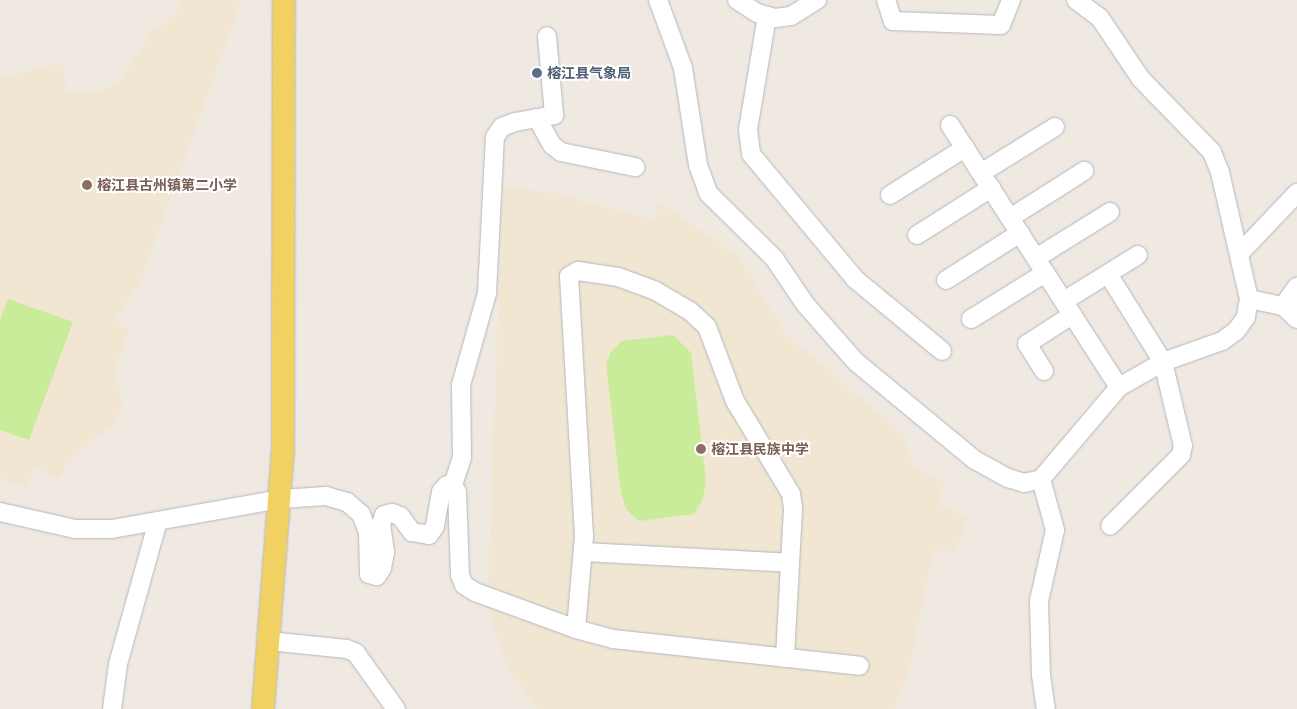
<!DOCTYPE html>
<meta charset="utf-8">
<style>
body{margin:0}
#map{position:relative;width:1297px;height:709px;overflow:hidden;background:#efe9e1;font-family:"PT Sans","Noto Sans SC",sans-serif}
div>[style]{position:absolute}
.education>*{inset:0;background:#f0e6d1}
.pitch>*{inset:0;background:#c9ec9a}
.roads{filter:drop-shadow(0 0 1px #b4b7c1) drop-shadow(0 0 1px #b4b7c1)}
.minor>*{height:18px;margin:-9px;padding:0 9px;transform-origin:9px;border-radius:9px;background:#fff}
.major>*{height:22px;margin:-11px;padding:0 11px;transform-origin:11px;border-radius:11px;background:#f2d163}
.dots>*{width:14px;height:14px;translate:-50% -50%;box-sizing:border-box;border:2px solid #fff;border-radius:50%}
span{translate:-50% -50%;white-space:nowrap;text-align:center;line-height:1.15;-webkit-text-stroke:4px #fff;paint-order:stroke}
.service-label{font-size:14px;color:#4e5e75;font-weight:700}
.left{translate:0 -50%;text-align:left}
.education-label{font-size:14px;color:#785e54;font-weight:700}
</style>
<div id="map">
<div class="education">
<i style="clip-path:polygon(181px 0,242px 0,141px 280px,115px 321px,130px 330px,116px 367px,122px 406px,118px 419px,71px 459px,59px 479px,35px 466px,27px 488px,0 479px,0 77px,64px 63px,66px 91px,101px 90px,122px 79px,150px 32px,173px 17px)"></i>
<i style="clip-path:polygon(503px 186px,559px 194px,653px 220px,661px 203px,739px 257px,786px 334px,901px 432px,915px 466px,945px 485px,938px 502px,968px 518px,955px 552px,933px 551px,910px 666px,894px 709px,537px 709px,508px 669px,487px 609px)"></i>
</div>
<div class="pitch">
<i style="clip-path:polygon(8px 299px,73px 322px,29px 440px,0 430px,0 320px)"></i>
<i style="clip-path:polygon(673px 335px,691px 353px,706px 481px,703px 499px,694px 514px,639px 521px,626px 509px,621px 493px,606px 364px,611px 352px,622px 341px)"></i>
</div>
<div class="roads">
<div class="minor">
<i style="left:658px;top:0;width:72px;rotate:69.8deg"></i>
<i style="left:683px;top:68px;width:98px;rotate:81.2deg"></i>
<i style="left:698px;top:165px;width:30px;rotate:70deg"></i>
<i style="left:708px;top:193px;width:93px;rotate:44.6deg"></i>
<i style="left:774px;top:258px;width:55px;rotate:56deg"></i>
<i style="left:805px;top:304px;width:77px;rotate:48.7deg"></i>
<i style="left:856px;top:362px;width:154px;rotate:39.5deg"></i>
<i style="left:975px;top:460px;width:38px;rotate:29deg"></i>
<i style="left:1008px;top:478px;width:17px;rotate:17deg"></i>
<i style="left:1024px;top:483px;width:17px;rotate:-13deg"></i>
<i style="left:1041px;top:479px;width:121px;rotate:-49.7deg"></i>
<i style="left:1119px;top:387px;width:51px;rotate:-29.6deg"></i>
<i style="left:1163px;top:362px;width:63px;rotate:-19.6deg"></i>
<i style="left:1222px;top:341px;width:17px;rotate:-36deg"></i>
<i style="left:1236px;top:331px;width:17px;rotate:-54deg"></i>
<i style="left:1246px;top:317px;width:18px;rotate:-81deg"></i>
<i style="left:1249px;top:299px;width:130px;rotate:-102.9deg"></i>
<i style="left:1220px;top:172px;width:22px;rotate:-112deg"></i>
<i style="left:1212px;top:152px;width:102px;rotate:-134.2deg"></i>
<i style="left:1141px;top:79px;width:73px;rotate:-123.9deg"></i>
<i style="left:1100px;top:18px;width:30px;rotate:-143deg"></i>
<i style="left:737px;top:0;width:24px;rotate:33deg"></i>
<i style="left:757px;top:13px;width:19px;rotate:16deg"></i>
<i style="left:775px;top:18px;width:16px;rotate:-7deg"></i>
<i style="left:791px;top:16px;width:31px;rotate:-32deg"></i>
<i style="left:886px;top:0;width:22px;rotate:72deg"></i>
<i style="left:893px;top:21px;width:108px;rotate:2.1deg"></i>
<i style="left:1001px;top:25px;width:27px;rotate:-68deg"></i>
<i style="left:767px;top:16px;width:115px;rotate:99.5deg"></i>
<i style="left:748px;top:129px;width:25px;rotate:83deg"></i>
<i style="left:751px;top:154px;width:163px;rotate:50.2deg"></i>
<i style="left:855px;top:279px;width:113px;rotate:39.6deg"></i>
<i style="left:537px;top:118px;width:31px;rotate:61deg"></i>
<i style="left:552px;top:145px;width:11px;rotate:38deg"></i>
<i style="left:561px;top:152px;width:76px;rotate:11.5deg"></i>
<i style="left:950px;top:125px;width:312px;rotate:57.2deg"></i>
<i style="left:981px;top:173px;width:87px;rotate:-31.9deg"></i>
<i style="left:890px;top:195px;width:89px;rotate:-32.1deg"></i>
<i style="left:1010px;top:218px;width:88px;rotate:-32.4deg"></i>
<i style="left:917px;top:235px;width:88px;rotate:-32.4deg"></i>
<i style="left:1240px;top:253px;width:83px;rotate:-46.5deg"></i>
<i style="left:1036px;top:258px;width:87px;rotate:-31.9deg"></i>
<i style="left:1108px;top:274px;width:104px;rotate:58deg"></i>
<i style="left:1163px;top:362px;width:86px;rotate:76.6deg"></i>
<i style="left:1183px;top:446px;width:9px;rotate:103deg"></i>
<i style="left:1181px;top:455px;width:100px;rotate:135deg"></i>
<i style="left:946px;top:280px;width:88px;rotate:-32.4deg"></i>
<i style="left:1249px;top:299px;width:35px;rotate:12deg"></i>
<i style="left:1283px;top:306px;width:19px;rotate:43deg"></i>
<i style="left:1064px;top:301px;width:87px;rotate:-31.9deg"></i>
<i style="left:1294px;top:308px;width:11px;rotate:-170deg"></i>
<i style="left:1283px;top:306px;width:24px;rotate:-54deg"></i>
<i style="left:971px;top:319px;width:87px;rotate:-31.9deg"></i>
<i style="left:1044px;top:371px;width:32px;rotate:-122deg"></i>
<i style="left:1027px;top:344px;width:54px;rotate:-32.8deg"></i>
<i style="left:1041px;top:479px;width:53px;rotate:74.6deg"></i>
<i style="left:1055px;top:530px;width:73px;rotate:102.7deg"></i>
<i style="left:1039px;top:601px;width:74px;rotate:88.5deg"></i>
<i style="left:1041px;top:675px;width:34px;rotate:82deg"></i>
<i style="left:453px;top:485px;width:29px;rotate:-72deg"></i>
<i style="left:462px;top:457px;width:72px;rotate:-90.8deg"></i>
<i style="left:461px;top:385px;width:96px;rotate:-74.2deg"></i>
<i style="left:487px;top:293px;width:156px;rotate:-87.1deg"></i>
<i style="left:495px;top:137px;width:12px;rotate:-55deg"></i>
<i style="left:502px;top:127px;width:14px;rotate:-21deg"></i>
<i style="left:515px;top:122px;width:40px;rotate:-10deg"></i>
<i style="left:554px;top:115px;width:79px;rotate:-95.1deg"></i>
<i style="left:0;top:512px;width:77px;rotate:12.8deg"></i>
<i style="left:75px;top:529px;width:37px"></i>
<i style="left:112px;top:529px;width:172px;rotate:-10.1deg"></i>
<i style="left:281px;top:499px;width:45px;rotate:-3.8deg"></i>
<i style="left:326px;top:496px;width:22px;rotate:16deg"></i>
<i style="left:347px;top:502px;width:18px;rotate:41deg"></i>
<i style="left:361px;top:514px;width:19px;rotate:69deg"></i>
<i style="left:368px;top:532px;width:42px;rotate:88.6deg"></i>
<i style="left:369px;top:574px;width:8px;rotate:14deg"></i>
<i style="left:377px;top:576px;width:9px;rotate:-58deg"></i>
<i style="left:382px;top:568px;width:16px;rotate:-79deg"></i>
<i style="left:385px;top:552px;width:28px;rotate:-98deg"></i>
<i style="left:381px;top:524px;width:9px;rotate:-72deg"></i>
<i style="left:384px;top:515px;width:8px;rotate:-14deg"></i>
<i style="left:392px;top:513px;width:9px;rotate:21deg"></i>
<i style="left:400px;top:516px;width:20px;rotate:53deg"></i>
<i style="left:412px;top:532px;width:17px;rotate:10deg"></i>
<i style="left:429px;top:535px;width:11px;rotate:-56deg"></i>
<i style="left:435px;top:526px;width:35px;rotate:-80deg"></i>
<i style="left:441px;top:492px;width:9px;rotate:-49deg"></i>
<i style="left:447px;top:485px;width:6px"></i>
<i style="left:453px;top:485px;width:8px;rotate:60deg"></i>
<i style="left:457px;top:492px;width:83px;rotate:87.9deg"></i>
<i style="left:460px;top:575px;width:11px;rotate:68deg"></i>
<i style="left:464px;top:585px;width:13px;rotate:32deg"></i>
<i style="left:475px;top:592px;width:108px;rotate:20.1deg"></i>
<i style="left:576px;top:629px;width:38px;rotate:15deg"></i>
<i style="left:613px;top:639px;width:248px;rotate:6.2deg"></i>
<i style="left:583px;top:552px;width:207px;rotate:3deg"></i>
<i style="left:576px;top:629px;width:93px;rotate:-85.1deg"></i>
<i style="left:584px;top:536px;width:260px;rotate:-93.3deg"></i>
<i style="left:569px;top:276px;width:10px;rotate:-29deg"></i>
<i style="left:578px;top:271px;width:40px;rotate:8.5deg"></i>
<i style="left:618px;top:277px;width:38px;rotate:20deg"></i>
<i style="left:654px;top:290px;width:42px;rotate:30.3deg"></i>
<i style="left:690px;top:311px;width:23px;rotate:43deg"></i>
<i style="left:707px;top:327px;width:79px;rotate:69.3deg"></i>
<i style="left:735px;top:401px;width:109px;rotate:58.9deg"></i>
<i style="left:791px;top:494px;width:15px;rotate:82deg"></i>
<i style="left:793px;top:509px;width:149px;rotate:93.1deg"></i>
<i style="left:269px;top:641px;width:78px;rotate:5.9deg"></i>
<i style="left:347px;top:649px;width:10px;rotate:24deg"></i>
<i style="left:356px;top:653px;width:69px;rotate:54.5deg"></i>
<i style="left:112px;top:709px;width:45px;rotate:-82.4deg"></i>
<i style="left:118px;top:664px;width:145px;rotate:-74.4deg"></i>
</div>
<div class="major">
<i style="left:263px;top:709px;width:260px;rotate:-85.6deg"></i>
<i style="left:283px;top:450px;width:450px;rotate:-89.9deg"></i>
</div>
</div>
<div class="dots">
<i style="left:537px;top:73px;background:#5c6f8a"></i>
<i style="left:87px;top:185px;background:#8d6e63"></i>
<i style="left:701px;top:449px;background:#8d6e63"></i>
</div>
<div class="service-label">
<span class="left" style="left:547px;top:73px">榕江县气象局</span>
</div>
<div class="education-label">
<span class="left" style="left:97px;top:185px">榕江县古州镇第二小学</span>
<span class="left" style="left:711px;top:449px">榕江县民族中学</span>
</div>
</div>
